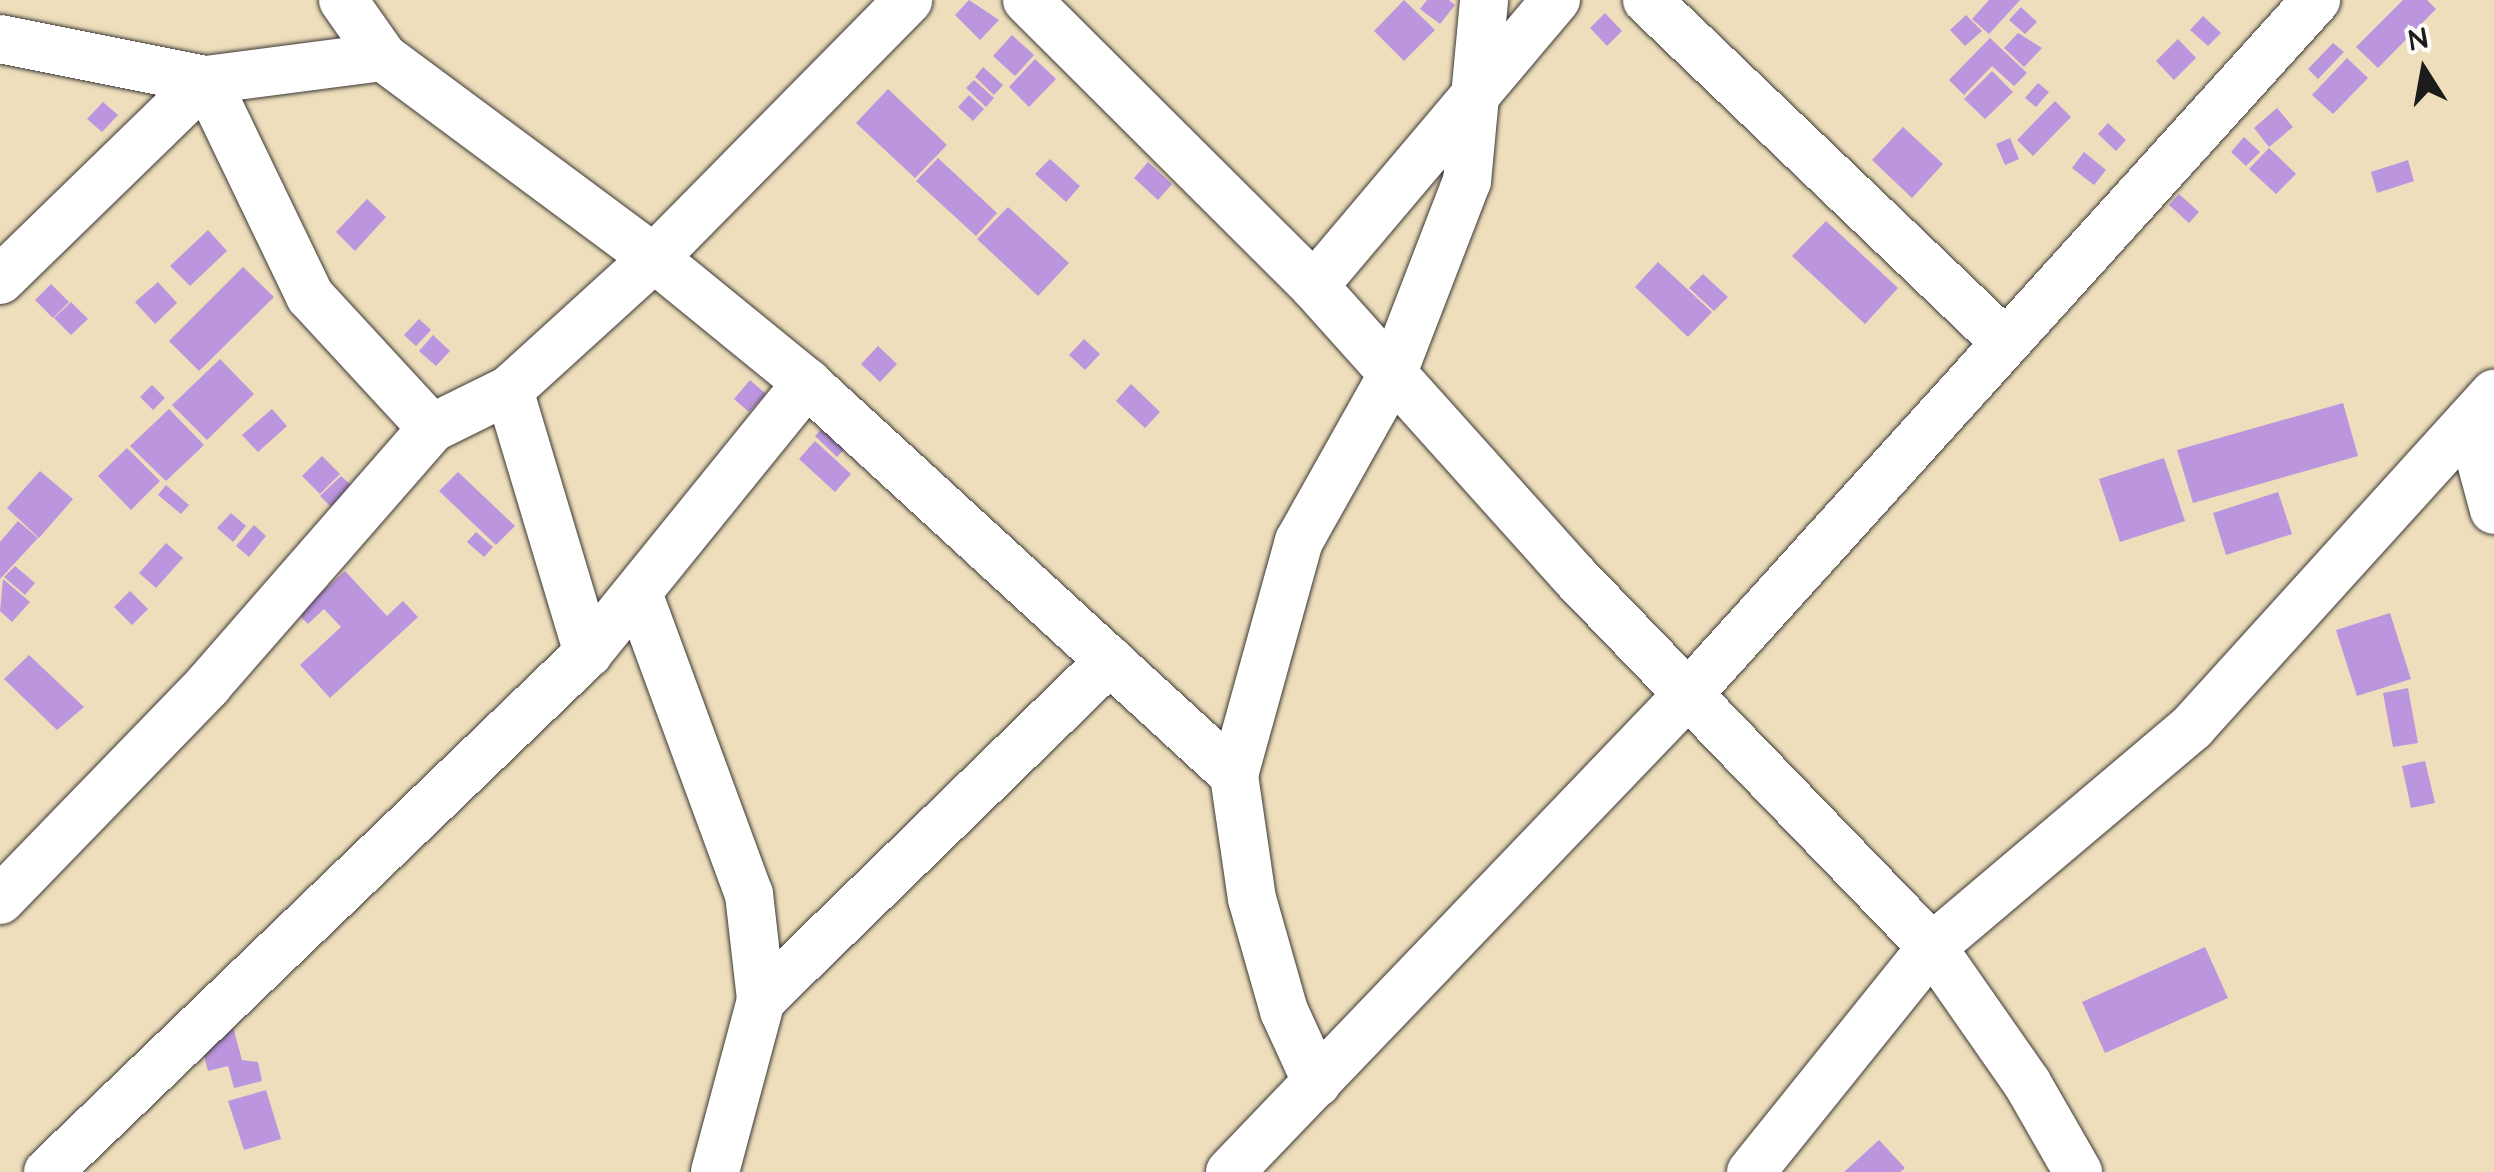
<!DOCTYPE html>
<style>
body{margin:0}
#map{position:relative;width:2494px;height:1172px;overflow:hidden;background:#eedebc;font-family:"Architects Daughter",sans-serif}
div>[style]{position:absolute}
.building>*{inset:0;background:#bb95de}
.roads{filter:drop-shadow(0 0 2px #3c3934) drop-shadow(0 0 2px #3c3934)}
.minor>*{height:48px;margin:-24px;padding:0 24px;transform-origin:24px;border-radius:24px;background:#fff}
span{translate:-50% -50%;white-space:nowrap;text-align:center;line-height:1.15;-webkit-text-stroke:8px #fdfcf7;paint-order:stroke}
.north{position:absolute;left:2374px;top:20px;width:100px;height:100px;-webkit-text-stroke:8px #fdfcf7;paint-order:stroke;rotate:349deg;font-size:28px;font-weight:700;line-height:40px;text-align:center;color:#1c1c1c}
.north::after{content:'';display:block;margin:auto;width:35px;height:45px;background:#1c1c1c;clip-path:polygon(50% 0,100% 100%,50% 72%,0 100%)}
</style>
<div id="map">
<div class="building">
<i style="clip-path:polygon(969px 0,999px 20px,980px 40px,955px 15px)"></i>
<i style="clip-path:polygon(1404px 0,1435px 30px,1404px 61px,1374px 31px)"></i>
<i style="clip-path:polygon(1427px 0,1449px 0,1455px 5px,1440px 24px,1420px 9px)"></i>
<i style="clip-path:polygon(1989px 0,2020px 0,1989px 34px,1972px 19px)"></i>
<i style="clip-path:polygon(2403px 0,2427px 0,2436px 9px,2378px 68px,2356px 47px)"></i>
<i style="clip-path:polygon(2021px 7px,2037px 22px,2025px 34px,2009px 20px)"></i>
<i style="clip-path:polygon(1605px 13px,1622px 31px,1607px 46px,1590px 28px)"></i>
<i style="clip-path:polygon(1966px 15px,1982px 31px,1965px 46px,1950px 30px)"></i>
<i style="clip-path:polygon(2203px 16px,2221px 33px,2208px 46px,2190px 30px)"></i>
<i style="clip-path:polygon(2018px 33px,2042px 48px,2024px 67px,2004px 48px)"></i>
<i style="clip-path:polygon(1012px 35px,1034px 55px,1015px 76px,993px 56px)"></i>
<i style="clip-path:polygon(1990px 38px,2027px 73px,2014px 86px,1992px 66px,1964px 95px,1949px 80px)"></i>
<i style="clip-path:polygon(2178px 39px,2196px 58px,2174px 80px,2156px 61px)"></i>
<i style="clip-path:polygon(2333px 43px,2344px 52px,2318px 79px,2308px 69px)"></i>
<i style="clip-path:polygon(2347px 58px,2368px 78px,2333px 114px,2312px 95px)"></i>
<i style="clip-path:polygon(1035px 59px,1056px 79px,1029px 107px,1009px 87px)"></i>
<i style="clip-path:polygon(983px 67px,1003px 85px,994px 95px,975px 77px)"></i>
<i style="clip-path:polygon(1992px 71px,2013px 92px,1985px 119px,1964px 99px)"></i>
<i style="clip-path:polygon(974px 80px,994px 98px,986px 107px,966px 88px)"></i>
<i style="clip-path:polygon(2038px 83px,2049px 92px,2036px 107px,2025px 98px)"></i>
<i style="clip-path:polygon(888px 89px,947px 145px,915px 178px,856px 123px)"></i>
<i style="clip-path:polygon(969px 95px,984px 109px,973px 121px,958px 107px)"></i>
<i style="clip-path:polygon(2055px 101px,2071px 117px,2033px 156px,2017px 140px)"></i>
<i style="clip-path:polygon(103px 102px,118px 115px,102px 132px,87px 119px)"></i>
<i style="clip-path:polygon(2277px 108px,2293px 127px,2269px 147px,2254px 128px)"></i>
<i style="clip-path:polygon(2108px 123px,2126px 140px,2116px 151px,2098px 134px)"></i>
<i style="clip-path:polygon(1903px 127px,1943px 164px,1912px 198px,1872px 160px)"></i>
<i style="clip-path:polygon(2244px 137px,2260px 152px,2246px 166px,2231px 152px)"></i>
<i style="clip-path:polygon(2010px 138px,2019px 159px,2005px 165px,1996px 144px)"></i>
<i style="clip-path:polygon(2269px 148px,2296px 174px,2276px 194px,2249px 169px)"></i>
<i style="clip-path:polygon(2084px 152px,2106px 170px,2094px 185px,2072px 168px)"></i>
<i style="clip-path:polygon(938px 158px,997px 213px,976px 236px,916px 181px)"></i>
<i style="clip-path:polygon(1050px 159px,1080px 186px,1066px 202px,1035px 174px)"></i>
<i style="clip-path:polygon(2408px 160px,2414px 181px,2377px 193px,2371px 172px)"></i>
<i style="clip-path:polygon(1148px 162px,1172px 184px,1158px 200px,1134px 178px)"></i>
<i style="clip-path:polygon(2179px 194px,2199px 212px,2189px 223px,2169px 205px)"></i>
<i style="clip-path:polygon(367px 199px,386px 217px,355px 251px,336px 232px)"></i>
<i style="clip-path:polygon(1008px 207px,1069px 263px,1038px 296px,977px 239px)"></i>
<i style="clip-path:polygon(1826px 221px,1898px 288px,1865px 324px,1792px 256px)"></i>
<i style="clip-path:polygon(208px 230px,227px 251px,190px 286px,170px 266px)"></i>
<i style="clip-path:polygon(1658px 262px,1712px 312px,1688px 337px,1635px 287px)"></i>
<i style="clip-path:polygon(243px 267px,274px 297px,199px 371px,169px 341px)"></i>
<i style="clip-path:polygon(1703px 274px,1728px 297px,1714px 311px,1689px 288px)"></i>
<i style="clip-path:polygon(158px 282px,177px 303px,155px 324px,135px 302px)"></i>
<i style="clip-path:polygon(51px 284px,69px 302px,53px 318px,35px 300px)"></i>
<i style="clip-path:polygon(71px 302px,88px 319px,71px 335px,54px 318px)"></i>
<i style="clip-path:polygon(419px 319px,431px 330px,416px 346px,404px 335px)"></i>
<i style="clip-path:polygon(433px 335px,450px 351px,436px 366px,419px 351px)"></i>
<i style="clip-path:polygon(1084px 339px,1100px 354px,1085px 370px,1069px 355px)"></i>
<i style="clip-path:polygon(878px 346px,897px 364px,880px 382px,861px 364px)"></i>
<i style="clip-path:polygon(220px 359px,254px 394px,207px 440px,172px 405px)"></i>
<i style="clip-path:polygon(750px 380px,766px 394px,749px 412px,734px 399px)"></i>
<i style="clip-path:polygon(1131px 384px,1160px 412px,1145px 428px,1116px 401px)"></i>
<i style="clip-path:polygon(152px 385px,165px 398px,153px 410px,140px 397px)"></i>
<i style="clip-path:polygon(2343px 403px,2358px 456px,2193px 503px,2177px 450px)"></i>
<i style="clip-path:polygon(169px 409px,204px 445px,166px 481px,130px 446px)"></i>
<i style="clip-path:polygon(272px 409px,287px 426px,258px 452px,242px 435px)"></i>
<i style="clip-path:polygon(826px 424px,848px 445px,837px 457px,815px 436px)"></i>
<i style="clip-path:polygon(815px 441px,851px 474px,835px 492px,799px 459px)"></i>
<i style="clip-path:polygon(127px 448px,160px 481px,131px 510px,98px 476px)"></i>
<i style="clip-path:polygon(322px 456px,340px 474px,320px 494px,302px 476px)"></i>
<i style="clip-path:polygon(2164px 458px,2185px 521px,2120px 542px,2099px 479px)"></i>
<i style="clip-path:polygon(40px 471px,73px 499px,39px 538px,7px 508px)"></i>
<i style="clip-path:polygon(458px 472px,515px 526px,496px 545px,439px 491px)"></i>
<i style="clip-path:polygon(341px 476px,353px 487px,331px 507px,320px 496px)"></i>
<i style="clip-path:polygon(166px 485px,189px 505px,181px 514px,158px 495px)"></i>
<i style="clip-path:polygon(2278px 492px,2292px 534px,2226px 555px,2213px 513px)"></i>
<i style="clip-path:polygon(231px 513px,246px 526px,233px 542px,217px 528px)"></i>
<i style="clip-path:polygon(18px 521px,38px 538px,0 579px,0 542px)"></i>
<i style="clip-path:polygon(254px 525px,266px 536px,249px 557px,236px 546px)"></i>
<i style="clip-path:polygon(476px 532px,493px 547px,484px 557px,467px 542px)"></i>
<i style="clip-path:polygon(166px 543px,183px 558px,156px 588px,139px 573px)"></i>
<i style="clip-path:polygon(15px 566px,35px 583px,25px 595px,4px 577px)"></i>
<i style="clip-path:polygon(345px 571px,387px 616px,403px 601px,418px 617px,330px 698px,300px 665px,341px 627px,324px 609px,308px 624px,298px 614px)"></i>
<i style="clip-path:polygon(3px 579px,30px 602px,12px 622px,0 611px)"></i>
<i style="clip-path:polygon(130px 591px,148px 609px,132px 625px,114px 607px)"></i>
<i style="clip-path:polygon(2390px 613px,2411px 679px,2357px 696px,2336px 630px)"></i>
<i style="clip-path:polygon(29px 655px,84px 707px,57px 730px,4px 679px)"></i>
<i style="clip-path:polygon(2408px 688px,2418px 743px,2393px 747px,2383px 693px)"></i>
<i style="clip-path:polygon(2425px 761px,2435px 803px,2411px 808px,2402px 766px)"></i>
<i style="clip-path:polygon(2205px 947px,2228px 998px,2105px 1053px,2082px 1002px)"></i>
<i style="clip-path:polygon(233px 1027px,242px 1060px,258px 1062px,262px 1081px,234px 1088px,228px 1066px,208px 1071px,199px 1036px)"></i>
<i style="clip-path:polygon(266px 1090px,281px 1139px,244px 1150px,228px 1101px)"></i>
<i style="clip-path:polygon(1879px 1140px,1905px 1168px,1900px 1172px,1844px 1172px)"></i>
</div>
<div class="roads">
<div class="minor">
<i style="left:343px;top:0;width:70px;rotate:54.9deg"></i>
<i style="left:383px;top:57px;width:337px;rotate:36.6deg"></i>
<i style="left:654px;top:258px;width:198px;rotate:39.2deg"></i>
<i style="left:807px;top:383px;width:580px;rotate:42.55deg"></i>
<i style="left:1027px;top:0;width:405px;rotate:44.9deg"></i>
<i style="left:1314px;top:286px;width:392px;rotate:48.1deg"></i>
<i style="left:1576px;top:578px;width:513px;rotate:46.03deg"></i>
<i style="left:1932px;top:947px;width:166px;rotate:55.1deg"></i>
<i style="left:2027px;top:1083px;width:103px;rotate:60.2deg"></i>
<i style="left:1647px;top:0;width:494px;rotate:43.7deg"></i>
<i style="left:0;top:39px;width:210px;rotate:11.3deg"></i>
<i style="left:206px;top:80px;width:240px;rotate:64.3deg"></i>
<i style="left:310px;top:296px;width:180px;rotate:47.3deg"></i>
<i style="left:0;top:280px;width:287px;rotate:-44.2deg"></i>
<i style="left:206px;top:80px;width:178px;rotate:-7.4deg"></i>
<i style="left:1314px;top:286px;width:375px;rotate:-49.8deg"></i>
<i style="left:509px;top:390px;width:275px;rotate:73.3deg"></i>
<i style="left:2470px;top:421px;width:92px;rotate:74.9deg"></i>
<i style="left:638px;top:593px;width:321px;rotate:69.8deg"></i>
<i style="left:749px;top:894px;width:107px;rotate:83.5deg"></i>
<i style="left:761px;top:1000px;width:178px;rotate:105deg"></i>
<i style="left:0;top:900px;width:299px;rotate:-45.9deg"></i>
<i style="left:208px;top:685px;width:341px;rotate:-48.9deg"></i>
<i style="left:432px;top:428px;width:86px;rotate:-26.3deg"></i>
<i style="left:509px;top:390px;width:196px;rotate:-42.3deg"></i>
<i style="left:654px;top:258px;width:362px;rotate:-45.4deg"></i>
<i style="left:761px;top:1000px;width:487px;rotate:-44.2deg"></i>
<i style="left:1317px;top:1083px;width:79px;rotate:-114.6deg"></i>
<i style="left:1284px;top:1011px;width:116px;rotate:-105.9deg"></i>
<i style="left:1252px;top:899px;width:125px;rotate:-98.3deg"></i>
<i style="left:1234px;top:775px;width:243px;rotate:-74.5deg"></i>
<i style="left:1299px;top:541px;width:190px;rotate:-60.7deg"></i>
<i style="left:1392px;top:375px;width:208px;rotate:-68.9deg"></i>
<i style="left:1467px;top:181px;width:182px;rotate:-84.6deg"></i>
<i style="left:48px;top:1172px;width:749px;rotate:-43.86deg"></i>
<i style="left:588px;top:653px;width:348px;rotate:-51deg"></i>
<i style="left:1230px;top:1172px;width:666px;rotate:-46.22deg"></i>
<i style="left:1691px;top:691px;width:932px;rotate:-47.87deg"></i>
<i style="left:1751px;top:1172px;width:289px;rotate:-51.2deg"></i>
<i style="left:1932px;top:947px;width:341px;rotate:-40.2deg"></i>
<i style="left:2192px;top:727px;width:450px;rotate:-47.8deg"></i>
</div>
</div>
<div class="north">N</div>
</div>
